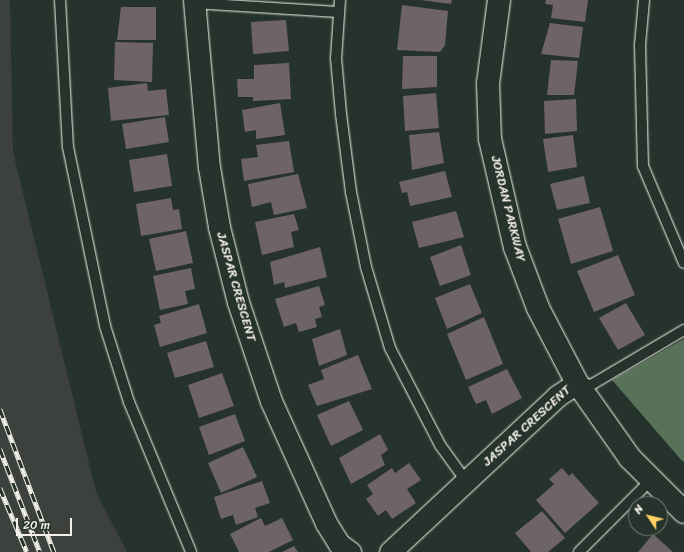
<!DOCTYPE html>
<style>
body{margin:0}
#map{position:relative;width:684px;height:552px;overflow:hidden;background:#26332d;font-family:Sriracha,sans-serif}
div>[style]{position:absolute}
.built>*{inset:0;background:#3c413e}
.green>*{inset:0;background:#577258}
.building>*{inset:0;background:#6e6366}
.roads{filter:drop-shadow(0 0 1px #f4f1e8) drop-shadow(0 0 1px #f4f1e8)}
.lane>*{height:10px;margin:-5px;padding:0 5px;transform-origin:5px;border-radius:5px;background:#26332d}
.street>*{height:21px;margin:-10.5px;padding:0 10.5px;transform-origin:10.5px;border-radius:10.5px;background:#26332d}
.secondary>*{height:22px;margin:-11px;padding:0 11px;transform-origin:11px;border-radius:11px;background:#26332d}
.rail>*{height:4.5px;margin-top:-2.25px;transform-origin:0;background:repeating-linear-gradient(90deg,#26332d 0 9px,#f4f1e8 0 18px);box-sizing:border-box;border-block:1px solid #f4f1e8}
span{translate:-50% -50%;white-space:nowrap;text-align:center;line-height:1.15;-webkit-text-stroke:3.5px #26332d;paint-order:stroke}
.street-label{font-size:13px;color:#f4f1e8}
.north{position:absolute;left:628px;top:496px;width:40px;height:40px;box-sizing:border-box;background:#26332d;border:1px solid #787f78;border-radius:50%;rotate:305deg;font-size:11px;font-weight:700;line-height:16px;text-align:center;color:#f4f1e8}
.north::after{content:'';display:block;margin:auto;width:14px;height:18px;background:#ffd166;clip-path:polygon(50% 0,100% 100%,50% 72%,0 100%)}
.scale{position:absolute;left:16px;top:518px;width:56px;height:18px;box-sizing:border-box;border:2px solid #f4f1e8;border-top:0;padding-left:5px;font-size:12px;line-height:14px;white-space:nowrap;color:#f4f1e8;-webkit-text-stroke:3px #26332d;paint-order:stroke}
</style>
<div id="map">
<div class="built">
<i style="clip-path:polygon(0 0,10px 0,13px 152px,96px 492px,127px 552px,0 552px)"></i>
</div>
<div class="green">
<i style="clip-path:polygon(684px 339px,684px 461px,683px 462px,612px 380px)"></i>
</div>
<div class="building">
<i style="clip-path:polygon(420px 0,452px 0,451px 4px)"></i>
<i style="clip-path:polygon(546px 0,588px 0,585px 22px,551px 18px,553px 5px,545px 4px)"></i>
<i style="clip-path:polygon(402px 5px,448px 11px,445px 45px,440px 52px,397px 50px)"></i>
<i style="clip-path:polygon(121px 7px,156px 7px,156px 40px,117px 40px)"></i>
<i style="clip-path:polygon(286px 20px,289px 51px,253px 54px,251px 22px)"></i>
<i style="clip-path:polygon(550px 23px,583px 27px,579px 58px,541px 54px)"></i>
<i style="clip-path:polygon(115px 42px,153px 43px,152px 82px,114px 80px)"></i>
<i style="clip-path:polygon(403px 56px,437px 56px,437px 87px,402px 89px)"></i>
<i style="clip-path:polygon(551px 60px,578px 61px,574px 95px,547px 95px)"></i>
<i style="clip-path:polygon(289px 63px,291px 99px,253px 101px,253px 97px,238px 97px,237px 79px,254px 79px,254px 65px)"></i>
<i style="clip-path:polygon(147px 83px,148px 91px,166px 89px,169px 115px,111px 121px,108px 88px)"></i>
<i style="clip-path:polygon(436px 93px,439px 128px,405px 131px,403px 96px)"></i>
<i style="clip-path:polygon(576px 99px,577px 131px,545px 134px,544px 101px)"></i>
<i style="clip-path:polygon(280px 103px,285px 135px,256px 139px,256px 130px,245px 132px,242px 110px)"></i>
<i style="clip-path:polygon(165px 117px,169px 142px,126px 149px,122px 124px)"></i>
<i style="clip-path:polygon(439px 132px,444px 163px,412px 170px,409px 135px)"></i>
<i style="clip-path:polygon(573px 135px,577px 167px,548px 172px,543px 139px)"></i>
<i style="clip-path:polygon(289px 141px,294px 172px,244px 181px,241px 159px,258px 157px,256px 145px)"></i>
<i style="clip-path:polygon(167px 154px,172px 186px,134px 192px,129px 160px)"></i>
<i style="clip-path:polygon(445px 171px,452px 197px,410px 206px,407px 192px,402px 193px,399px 182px)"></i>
<i style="clip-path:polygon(298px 174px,307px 208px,274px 215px,271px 202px,252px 207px,248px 184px)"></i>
<i style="clip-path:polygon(584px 176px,590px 203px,557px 210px,550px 184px)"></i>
<i style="clip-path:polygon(171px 198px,173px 210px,179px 209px,182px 229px,141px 236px,136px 204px)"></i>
<i style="clip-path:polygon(600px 207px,613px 251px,571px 264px,558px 219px)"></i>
<i style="clip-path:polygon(456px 211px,464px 237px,419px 248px,412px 222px)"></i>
<i style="clip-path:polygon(294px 214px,299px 230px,291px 232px,294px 247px,262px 255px,255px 222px)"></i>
<i style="clip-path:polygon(186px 231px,193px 263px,156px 271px,149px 239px)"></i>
<i style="clip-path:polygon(461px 245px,471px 275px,440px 286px,430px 257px)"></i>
<i style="clip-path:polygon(320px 247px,327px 277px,285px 288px,284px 282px,274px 285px,270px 262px)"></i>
<i style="clip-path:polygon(618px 255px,635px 295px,594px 312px,577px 271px)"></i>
<i style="clip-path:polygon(191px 268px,195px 289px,185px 291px,188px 304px,160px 310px,153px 276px)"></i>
<i style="clip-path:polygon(470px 284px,482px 313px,447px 329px,435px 298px)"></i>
<i style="clip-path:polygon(319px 286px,325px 305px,319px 307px,322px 317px,315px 319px,317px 327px,299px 332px,296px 323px,284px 327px,275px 299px)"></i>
<i style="clip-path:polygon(626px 303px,645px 335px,618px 350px,599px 318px)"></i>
<i style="clip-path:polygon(199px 304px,207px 333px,160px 347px,154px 325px,161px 323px,159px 316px)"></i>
<i style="clip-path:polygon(484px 317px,503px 364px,466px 380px,447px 334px)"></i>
<i style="clip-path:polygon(340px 329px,347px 355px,319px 366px,312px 339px)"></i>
<i style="clip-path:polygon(206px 341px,214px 367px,175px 378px,167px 353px)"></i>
<i style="clip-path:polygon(358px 355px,372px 389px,317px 406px,308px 385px,324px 379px,321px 370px)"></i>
<i style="clip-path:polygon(507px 369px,522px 398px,492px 414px,486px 400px,476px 404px,468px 387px)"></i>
<i style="clip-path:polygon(222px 373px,234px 406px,199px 418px,188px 385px)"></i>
<i style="clip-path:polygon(349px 401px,363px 430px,331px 446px,317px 415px)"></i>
<i style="clip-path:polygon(235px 414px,245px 441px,209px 455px,199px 427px)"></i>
<i style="clip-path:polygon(380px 434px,388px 450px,381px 455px,385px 465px,351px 484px,339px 458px)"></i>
<i style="clip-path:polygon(243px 447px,257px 477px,221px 493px,208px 463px)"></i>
<i style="clip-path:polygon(409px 463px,421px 480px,407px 489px,416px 503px,392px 519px,386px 510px,378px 516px,366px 499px,373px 494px,367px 485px,392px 468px,395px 473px)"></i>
<i style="clip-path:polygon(562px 468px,569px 476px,572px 473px,599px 503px,565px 533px,536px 500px,554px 484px,549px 479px)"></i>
<i style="clip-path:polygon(262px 481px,270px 503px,255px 508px,258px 517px,236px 525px,233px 515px,221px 519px,214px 497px)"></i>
<i style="clip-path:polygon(542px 511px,565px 538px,548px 552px,531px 552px,515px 533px)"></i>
<i style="clip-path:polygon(261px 518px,265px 526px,282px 518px,293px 540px,269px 552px,239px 552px,230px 534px)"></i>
<i style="clip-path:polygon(653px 534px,673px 552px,638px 552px)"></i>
<i style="clip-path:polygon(294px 546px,298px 552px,282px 552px)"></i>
</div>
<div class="roads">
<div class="lane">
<i style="left:60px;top:0;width:147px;rotate:86.9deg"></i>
<i style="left:68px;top:147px;width:183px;rotate:78.3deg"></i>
<i style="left:105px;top:326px;width:80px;rotate:72.5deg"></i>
<i style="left:129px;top:402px;width:162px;rotate:67.5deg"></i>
<i style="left:340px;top:0;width:58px;rotate:93.9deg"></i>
<i style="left:336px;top:58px;width:56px;rotate:84.9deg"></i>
<i style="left:341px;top:114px;width:79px;rotate:82.7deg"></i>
<i style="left:351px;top:192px;width:76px;rotate:78.7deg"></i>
<i style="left:366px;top:267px;width:84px;rotate:73.5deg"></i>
<i style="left:390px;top:348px;width:109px;rotate:62.7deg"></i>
<i style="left:440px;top:445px;width:44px;rotate:54.2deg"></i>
<i style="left:644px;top:0;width:45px;rotate:95.1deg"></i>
<i style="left:640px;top:45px;width:121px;rotate:88.6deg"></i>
<i style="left:643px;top:166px;width:105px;rotate:67.1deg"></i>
<i style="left:194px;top:3px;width:143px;rotate:3.6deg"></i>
<i style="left:580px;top:383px;width:11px;rotate:10deg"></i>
<i style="left:591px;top:385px;width:108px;rotate:-30.6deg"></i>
<i style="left:579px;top:552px;width:100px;rotate:-45deg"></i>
</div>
<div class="street">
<i style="left:194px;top:0;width:168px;rotate:84.9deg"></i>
<i style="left:209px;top:167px;width:61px;rotate:80.5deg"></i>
<i style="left:219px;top:227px;width:77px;rotate:75.8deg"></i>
<i style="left:238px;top:302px;width:104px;rotate:71.6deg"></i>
<i style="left:271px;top:401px;width:134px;rotate:65.7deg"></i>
<i style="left:326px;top:523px;width:25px;rotate:58deg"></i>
<i style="left:339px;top:544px;width:14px;rotate:36deg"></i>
<i style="left:390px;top:552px;width:229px;rotate:-43deg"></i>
<i style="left:557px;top:396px;width:24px;rotate:-33deg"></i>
</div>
<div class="secondary">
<i style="left:499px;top:0;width:84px;rotate:97.5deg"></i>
<i style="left:488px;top:83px;width:56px;rotate:88deg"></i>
<i style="left:490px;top:139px;width:111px;rotate:77deg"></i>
<i style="left:515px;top:247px;width:65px;rotate:69.3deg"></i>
<i style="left:538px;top:308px;width:85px;rotate:62.5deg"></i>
<i style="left:577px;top:383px;width:92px;rotate:54.8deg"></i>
<i style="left:630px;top:458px;width:76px;rotate:45deg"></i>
</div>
</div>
<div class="rail">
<i style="left:0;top:409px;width:153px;rotate:69.3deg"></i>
<i style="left:0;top:449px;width:110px;rotate:68.8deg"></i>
<i style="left:0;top:488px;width:69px;rotate:67.1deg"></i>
</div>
<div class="street-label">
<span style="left:508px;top:209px;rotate:76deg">JORDAN PARKWAY</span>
<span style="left:236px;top:287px;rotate:74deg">JASPAR CRESCENT</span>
<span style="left:527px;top:426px;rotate:-42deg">JASPAR CRESCENT</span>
</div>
<div class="north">N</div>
<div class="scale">20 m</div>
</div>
